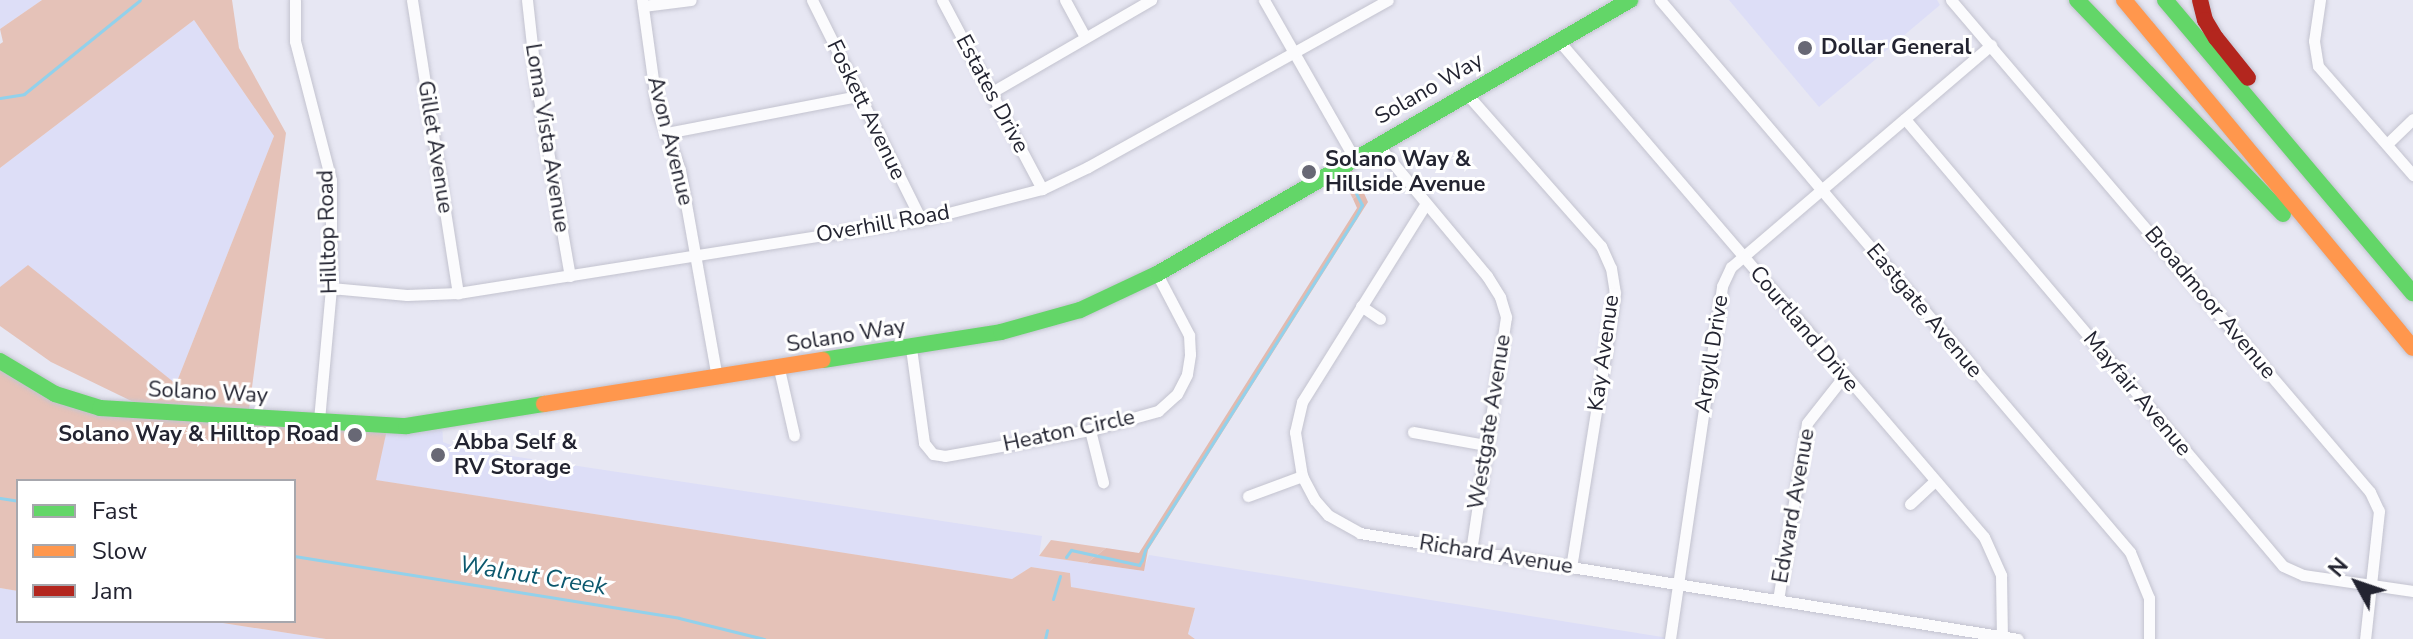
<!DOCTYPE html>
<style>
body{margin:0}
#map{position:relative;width:2413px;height:639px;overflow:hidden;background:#e7e7f3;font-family:"Nunito Sans",sans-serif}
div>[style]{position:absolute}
.built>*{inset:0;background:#dddef7}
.green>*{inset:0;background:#e5c2b8}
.forest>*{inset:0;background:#e2baaf}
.stream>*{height:3px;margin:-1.5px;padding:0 1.5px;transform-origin:1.5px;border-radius:1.5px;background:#92d1eb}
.roads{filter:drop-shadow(0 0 2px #c3c3cf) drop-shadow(0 0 2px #c3c3cf)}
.street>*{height:11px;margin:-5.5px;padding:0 5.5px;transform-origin:5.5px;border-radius:5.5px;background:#fbfbfd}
.fast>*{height:16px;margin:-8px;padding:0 8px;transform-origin:8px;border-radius:8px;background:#63d668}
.slow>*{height:16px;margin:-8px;padding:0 8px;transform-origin:8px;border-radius:8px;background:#ff974d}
.jam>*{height:16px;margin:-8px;padding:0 8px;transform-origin:8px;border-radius:8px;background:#b3261e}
.dots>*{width:22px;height:22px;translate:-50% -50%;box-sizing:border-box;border:4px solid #fff;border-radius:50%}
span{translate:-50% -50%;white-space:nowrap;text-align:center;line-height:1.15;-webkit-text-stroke:6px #fff;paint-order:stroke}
.poi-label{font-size:22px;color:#232431;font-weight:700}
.left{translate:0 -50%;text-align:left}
.right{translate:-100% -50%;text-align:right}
.street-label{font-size:22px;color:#232431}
.water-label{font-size:24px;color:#0c586e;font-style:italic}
.legend{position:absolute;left:16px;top:479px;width:280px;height:144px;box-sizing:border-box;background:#fff;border:2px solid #a7a7ad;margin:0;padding:10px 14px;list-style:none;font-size:24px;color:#232431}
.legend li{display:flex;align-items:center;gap:16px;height:40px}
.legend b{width:40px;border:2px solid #a7a7ad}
.north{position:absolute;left:2317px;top:543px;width:80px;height:80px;-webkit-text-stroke:6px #fff;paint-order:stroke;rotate:310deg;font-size:22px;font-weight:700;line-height:32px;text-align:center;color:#232431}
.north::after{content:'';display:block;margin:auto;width:28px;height:36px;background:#232431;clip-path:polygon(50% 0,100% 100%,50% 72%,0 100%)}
</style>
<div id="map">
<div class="built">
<i style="clip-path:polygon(0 0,42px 0,0 29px)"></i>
<i style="clip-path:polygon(1729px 0,1937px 0,1940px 5px,1819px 107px)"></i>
<i style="clip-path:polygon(194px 20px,274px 136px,176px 384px,0 287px,0 168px)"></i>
<i style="clip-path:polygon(442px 421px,443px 442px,459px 448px,1042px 536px,1039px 556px,1143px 571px,1149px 555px,1675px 639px,1195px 639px,1188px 634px,1195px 608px,1070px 587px,1070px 573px,1031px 567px,1012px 579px,375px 480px,388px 425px)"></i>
<i style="clip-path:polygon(0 588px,18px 591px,18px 621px,210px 621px,326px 639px,0 639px)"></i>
</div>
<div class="green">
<i style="clip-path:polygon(42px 0,232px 0,239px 48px,286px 133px,248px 417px,388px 425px,376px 480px,1012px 579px,1031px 567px,1070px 573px,1071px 587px,1195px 608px,1188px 634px,1195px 639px,326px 639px,210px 621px,294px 621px,294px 481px,18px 481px,18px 591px,0 588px,0 361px,55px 394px,152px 411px,51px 362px,0 326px,0 287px,28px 265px,176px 384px,274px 136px,194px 20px,0 168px,0 44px,3px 42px,0 29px)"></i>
<i style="clip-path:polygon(1348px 161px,1363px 191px,1353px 199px,1337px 168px)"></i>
<i style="clip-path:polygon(1051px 540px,1106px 548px,1087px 563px,1039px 556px)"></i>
</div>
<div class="forest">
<i style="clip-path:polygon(1363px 191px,1368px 202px,1148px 550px,1144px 571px,1087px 563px,1106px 548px,1139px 553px,1357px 208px,1353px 199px)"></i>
</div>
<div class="stream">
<i style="left:0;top:98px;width:24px;rotate:-9deg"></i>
<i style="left:24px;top:94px;width:149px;rotate:-39deg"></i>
<i style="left:0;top:498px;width:18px;rotate:9deg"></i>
<i style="left:294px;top:556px;width:390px;rotate:9.1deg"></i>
<i style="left:679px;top:618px;width:88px;rotate:13.9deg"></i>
<i style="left:1066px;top:557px;width:9px;rotate:-54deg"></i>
<i style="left:1071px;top:550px;width:70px;rotate:12.4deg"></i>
<i style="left:1139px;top:565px;width:6px;rotate:-59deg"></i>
<i style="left:1142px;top:560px;width:10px;rotate:-73deg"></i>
<i style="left:1145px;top:550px;width:393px;rotate:-57.7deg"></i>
<i style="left:1355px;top:218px;width:15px;rotate:-62deg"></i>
<i style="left:1362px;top:205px;width:22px;rotate:-117deg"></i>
<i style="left:1053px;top:599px;width:24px;rotate:-73deg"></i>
<i style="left:1045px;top:639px;width:9px;rotate:-77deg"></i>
</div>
<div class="roads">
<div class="street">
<i style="left:295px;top:0;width:41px;rotate:90deg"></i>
<i style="left:295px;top:41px;width:144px;rotate:75.5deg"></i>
<i style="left:331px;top:180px;width:108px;rotate:90deg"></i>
<i style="left:331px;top:288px;width:133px;rotate:95.2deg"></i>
<i style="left:412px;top:0;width:297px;rotate:81.1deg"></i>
<i style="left:527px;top:0;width:82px;rotate:83.7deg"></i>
<i style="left:536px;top:82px;width:197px;rotate:80.1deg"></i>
<i style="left:642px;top:0;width:109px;rotate:82.1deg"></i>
<i style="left:657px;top:108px;width:66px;rotate:69.6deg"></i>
<i style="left:680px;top:170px;width:210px;rotate:79.9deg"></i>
<i style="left:812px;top:0;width:246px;rotate:63.6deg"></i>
<i style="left:942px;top:0;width:214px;rotate:62.1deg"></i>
<i style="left:1065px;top:0;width:42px;rotate:61.6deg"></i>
<i style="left:1264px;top:0;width:182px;rotate:60.3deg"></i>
<i style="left:1660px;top:0;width:725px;rotate:49.59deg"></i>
<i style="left:2130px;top:552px;width:50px;rotate:67.6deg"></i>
<i style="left:2149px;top:598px;width:41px;rotate:90deg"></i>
<i style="left:1951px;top:0;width:646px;rotate:49.58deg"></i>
<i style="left:2370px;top:492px;width:21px;rotate:65deg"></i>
<i style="left:2379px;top:511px;width:129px;rotate:96.2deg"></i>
<i style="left:2320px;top:0;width:41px;rotate:98.3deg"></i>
<i style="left:2314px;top:41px;width:25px;rotate:81deg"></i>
<i style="left:2318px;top:66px;width:145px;rotate:48.9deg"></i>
<i style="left:643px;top:6px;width:48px;rotate:-7.1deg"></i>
<i style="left:1559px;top:41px;width:653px;rotate:49.41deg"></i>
<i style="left:1984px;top:537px;width:42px;rotate:65.9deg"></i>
<i style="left:2001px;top:575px;width:62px;rotate:89.1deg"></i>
<i style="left:992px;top:92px;width:184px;rotate:-30.1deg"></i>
<i style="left:1466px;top:93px;width:204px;rotate:48.6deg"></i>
<i style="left:1601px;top:246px;width:24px;rotate:66deg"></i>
<i style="left:1611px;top:268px;width:25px;rotate:81deg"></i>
<i style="left:1615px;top:293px;width:278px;rotate:99.1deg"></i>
<i style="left:1905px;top:119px;width:585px;rotate:49.78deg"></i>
<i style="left:2283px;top:566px;width:22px;rotate:24deg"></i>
<i style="left:2303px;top:575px;width:111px;rotate:8.3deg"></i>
<i style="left:666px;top:133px;width:197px;rotate:-10.9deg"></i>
<i style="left:1377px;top:144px;width:172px;rotate:50.2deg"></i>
<i style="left:1487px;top:276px;width:25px;rotate:58deg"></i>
<i style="left:1500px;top:297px;width:21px;rotate:73deg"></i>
<i style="left:1506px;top:317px;width:238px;rotate:98.5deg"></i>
<i style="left:2387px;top:144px;width:36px;rotate:-44deg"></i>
<i style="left:1425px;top:205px;width:232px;rotate:122deg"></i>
<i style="left:1302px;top:402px;width:31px;rotate:103deg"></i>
<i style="left:1295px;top:432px;width:45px;rotate:81deg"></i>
<i style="left:1302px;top:476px;width:27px;rotate:62deg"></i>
<i style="left:1315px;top:500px;width:20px;rotate:49deg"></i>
<i style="left:1328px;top:515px;width:37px;rotate:29deg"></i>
<i style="left:1360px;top:533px;width:666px;rotate:9.15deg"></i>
<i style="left:331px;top:288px;width:76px;rotate:5.3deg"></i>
<i style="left:407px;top:295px;width:51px;rotate:-2.2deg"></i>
<i style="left:458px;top:293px;width:469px;rotate:-9deg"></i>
<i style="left:921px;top:220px;width:125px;rotate:-14.4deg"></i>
<i style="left:1042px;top:189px;width:51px;rotate:-25.6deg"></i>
<i style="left:1088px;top:167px;width:343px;rotate:-29.1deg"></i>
<i style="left:1361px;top:306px;width:23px;rotate:34deg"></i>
<i style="left:911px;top:348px;width:96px;rotate:82.2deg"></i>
<i style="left:924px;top:443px;width:14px;rotate:51deg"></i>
<i style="left:933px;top:454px;width:12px;rotate:9deg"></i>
<i style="left:945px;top:456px;width:147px;rotate:-10.2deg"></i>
<i style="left:1090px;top:430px;width:71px;rotate:-15.6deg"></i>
<i style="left:1158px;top:411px;width:25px;rotate:-42deg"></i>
<i style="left:1177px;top:394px;width:22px;rotate:-63deg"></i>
<i style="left:1187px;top:374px;width:20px;rotate:-81deg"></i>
<i style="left:1190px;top:354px;width:19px;rotate:-93deg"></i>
<i style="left:1189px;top:335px;width:69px;rotate:-117.7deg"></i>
<i style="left:779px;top:369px;width:68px;rotate:77.2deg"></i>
<i style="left:1090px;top:430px;width:54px;rotate:76deg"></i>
<i style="left:1413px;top:432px;width:73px;rotate:10.2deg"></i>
<i style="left:1248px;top:496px;width:58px;rotate:-20.3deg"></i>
<i style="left:1910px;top:504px;width:33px;rotate:-43deg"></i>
<i style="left:1778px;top:600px;width:179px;rotate:-80.7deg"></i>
<i style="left:1807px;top:423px;width:60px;rotate:-51.8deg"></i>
<i style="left:1670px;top:639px;width:357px;rotate:-81.6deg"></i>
<i style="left:1722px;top:286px;width:21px;rotate:-65deg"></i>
<i style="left:1731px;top:267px;width:342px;rotate:-40.5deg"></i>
</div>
<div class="fast">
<i style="left:2077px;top:0;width:297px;rotate:46.1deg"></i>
<i style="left:2165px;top:0;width:384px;rotate:49.8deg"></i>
<i style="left:823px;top:360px;width:180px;rotate:-8.9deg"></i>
<i style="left:1001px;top:332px;width:82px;rotate:-15.6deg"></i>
<i style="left:1080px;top:310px;width:85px;rotate:-25.1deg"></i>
<i style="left:1157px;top:274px;width:547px;rotate:-30.08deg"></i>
<i style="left:0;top:361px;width:64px;rotate:31deg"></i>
<i style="left:55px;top:394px;width:47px;rotate:17.3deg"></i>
<i style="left:100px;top:408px;width:307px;rotate:3.4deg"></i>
<i style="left:406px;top:426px;width:140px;rotate:-9.1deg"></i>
</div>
<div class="slow">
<i style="left:2124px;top:0;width:452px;rotate:50.3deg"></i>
<i style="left:544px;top:404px;width:282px;rotate:-9deg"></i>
</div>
<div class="jam">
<i style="left:2200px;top:0;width:21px;rotate:76deg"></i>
<i style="left:2205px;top:20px;width:21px;rotate:59deg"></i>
<i style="left:2216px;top:38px;width:51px;rotate:51.3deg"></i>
</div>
</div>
<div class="dots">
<i style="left:1805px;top:48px;background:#686875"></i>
<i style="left:1309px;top:172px;background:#686875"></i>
<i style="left:355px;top:435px;background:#686875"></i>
<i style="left:438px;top:455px;background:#686875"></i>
</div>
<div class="poi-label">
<span class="left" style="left:1821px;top:48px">Dollar General</span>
<span class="left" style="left:1325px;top:172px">Solano Way &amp;<br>Hillside Avenue</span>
<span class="right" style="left:339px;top:435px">Solano Way &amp; Hilltop Road</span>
<span class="left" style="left:454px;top:455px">Abba Self &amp;<br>RV Storage</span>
</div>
<div class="street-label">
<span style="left:1429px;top:89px;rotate:-30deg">Solano Way</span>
<span style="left:992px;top:94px;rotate:62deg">Estates Drive</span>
<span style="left:866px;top:110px;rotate:64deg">Foskett Avenue</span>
<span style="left:547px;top:138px;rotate:81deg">Loma Vista Avenue</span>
<span style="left:670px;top:141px;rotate:76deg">Avon Avenue</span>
<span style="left:435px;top:147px;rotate:81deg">Gillet Avenue</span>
<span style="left:883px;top:224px;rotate:-10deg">Overhill Road</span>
<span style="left:328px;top:232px;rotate:-92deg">Hilltop Road</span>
<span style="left:2210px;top:303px;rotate:50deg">Broadmoor Avenue</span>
<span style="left:1924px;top:311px;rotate:50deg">Eastgate Avenue</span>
<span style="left:1804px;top:329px;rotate:50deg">Courtland Drive</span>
<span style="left:846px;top:336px;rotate:-9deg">Solano Way</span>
<span style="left:1604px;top:353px;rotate:-82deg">Kay Avenue</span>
<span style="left:1712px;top:354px;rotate:-81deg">Argyll Drive</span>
<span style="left:208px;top:393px;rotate:3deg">Solano Way</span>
<span style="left:2137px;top:394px;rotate:50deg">Mayfair Avenue</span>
<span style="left:1490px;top:422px;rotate:-81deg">Westgate Avenue</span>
<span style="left:1069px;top:431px;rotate:-12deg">Heaton Circle</span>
<span style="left:1794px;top:506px;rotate:-80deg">Edward Avenue</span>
<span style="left:1496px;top:555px;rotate:9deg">Richard Avenue</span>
</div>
<div class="water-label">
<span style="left:533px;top:576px;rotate:9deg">Walnut Creek</span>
</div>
<ul class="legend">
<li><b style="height:10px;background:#63d668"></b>Fast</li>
<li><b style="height:10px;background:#ff974d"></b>Slow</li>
<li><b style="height:10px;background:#b3261e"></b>Jam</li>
</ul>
<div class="north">N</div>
</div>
